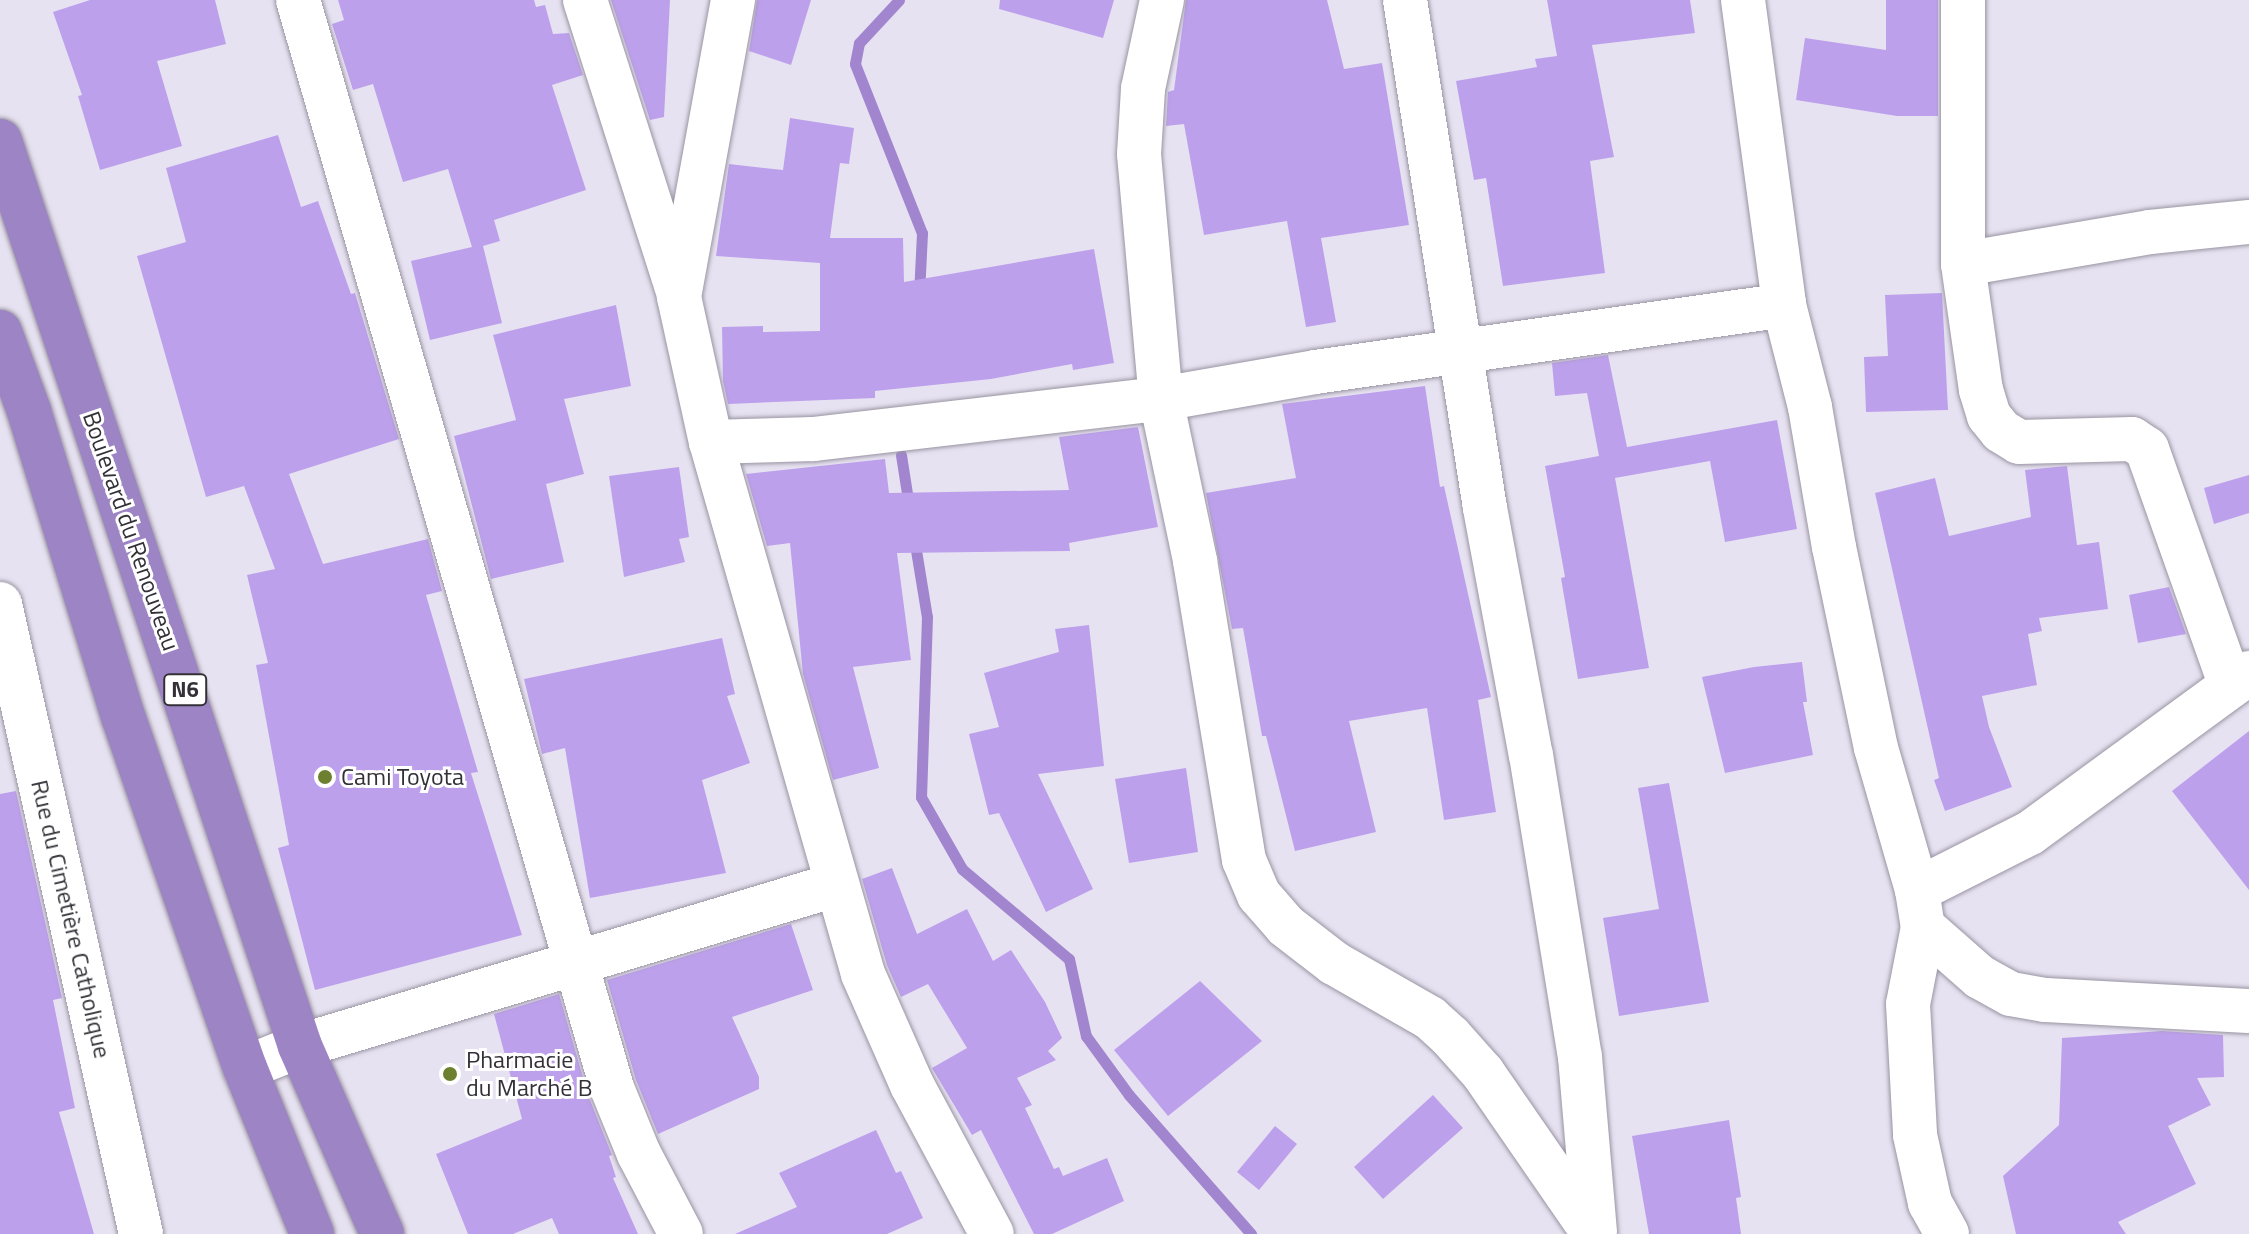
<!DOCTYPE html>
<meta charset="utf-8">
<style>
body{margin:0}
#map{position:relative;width:2249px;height:1234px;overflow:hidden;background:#e7e2f1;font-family:"Titillium Web",sans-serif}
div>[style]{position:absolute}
.stream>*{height:11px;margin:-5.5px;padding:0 5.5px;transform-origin:5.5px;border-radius:5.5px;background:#a285cf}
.building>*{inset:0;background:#bda0ec}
.roads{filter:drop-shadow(0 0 2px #9994a2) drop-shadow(0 0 2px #9994a2)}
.minor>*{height:44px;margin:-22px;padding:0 22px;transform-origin:22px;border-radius:22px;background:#fff}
.highway>*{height:44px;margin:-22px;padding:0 22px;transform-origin:22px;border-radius:22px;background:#9d84c4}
.dots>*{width:22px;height:22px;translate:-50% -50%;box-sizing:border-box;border:4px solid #fff;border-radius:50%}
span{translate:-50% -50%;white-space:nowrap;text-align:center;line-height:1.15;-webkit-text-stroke:6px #fff;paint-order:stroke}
.shield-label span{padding:2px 6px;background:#fff;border:2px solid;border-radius:6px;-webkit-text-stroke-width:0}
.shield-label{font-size:22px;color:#333137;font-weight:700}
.street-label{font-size:24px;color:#333137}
.poi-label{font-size:24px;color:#333137}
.left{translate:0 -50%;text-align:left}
</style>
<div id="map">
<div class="stream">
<i style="left:899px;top:0;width:59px;rotate:132.9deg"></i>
<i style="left:859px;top:43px;width:21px;rotate:101deg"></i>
<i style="left:855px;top:64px;width:182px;rotate:68.4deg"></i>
<i style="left:922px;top:233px;width:61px;rotate:92.8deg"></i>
<i style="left:901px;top:455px;width:52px;rotate:81.1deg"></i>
<i style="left:914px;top:538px;width:80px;rotate:80.7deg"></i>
<i style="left:927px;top:617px;width:180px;rotate:91.9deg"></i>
<i style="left:921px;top:797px;width:83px;rotate:60.3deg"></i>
<i style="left:962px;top:869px;width:140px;rotate:40.1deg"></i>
<i style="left:1069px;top:959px;width:79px;rotate:77.6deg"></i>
<i style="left:1086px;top:1036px;width:73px;rotate:53.9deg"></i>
<i style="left:1129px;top:1095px;width:185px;rotate:48.7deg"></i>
</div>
<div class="building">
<i style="clip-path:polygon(90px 0,215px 0,226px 44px,157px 61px,182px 146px,100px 170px,78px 96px,82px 95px,53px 12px)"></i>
<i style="clip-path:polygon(338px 0,534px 0,536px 7px,545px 5px,553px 34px,569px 33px,583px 75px,552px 85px,586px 190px,494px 220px,500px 241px,483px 246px,502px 323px,430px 340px,411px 261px,472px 247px,448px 169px,403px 182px,373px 84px,353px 90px,332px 24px,344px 20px)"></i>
<i style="clip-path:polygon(611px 0,670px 0,664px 117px,650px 120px)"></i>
<i style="clip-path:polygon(757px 0,811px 0,791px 65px,749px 51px)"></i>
<i style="clip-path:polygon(1000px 0,1114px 0,1103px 38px,999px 9px)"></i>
<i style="clip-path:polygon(1186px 0,1327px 0,1344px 69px,1382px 63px,1409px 225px,1321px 238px,1336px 322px,1306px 327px,1287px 221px,1204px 235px,1184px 124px,1166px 126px,1168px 92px,1174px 90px)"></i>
<i style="clip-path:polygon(1547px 0,1690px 0,1695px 33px,1592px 45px,1614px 157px,1590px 161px,1605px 273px,1503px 286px,1486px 178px,1474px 180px,1456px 81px,1537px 67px,1535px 59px,1557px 56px)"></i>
<i style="clip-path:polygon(1886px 0,1938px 0,1938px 116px,1897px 116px,1796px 100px,1805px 38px,1886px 50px)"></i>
<i style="clip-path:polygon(790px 118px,854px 128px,849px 164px,840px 163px,830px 238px,903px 238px,904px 282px,1094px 249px,1114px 363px,1073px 370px,1072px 364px,991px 379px,875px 391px,875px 398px,728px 404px,723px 381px,722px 327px,763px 326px,763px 332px,820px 331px,820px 263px,716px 256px,729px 164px,783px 170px)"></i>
<i style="clip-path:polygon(278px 135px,301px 207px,318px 201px,351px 294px,355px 293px,399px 439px,289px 474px,323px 564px,428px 539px,442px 591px,426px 595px,478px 772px,471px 773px,522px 935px,315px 990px,278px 848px,289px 845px,256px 665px,268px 663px,247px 575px,275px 569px,244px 486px,206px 497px,137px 256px,186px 242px,166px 168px)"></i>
<i style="clip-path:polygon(1942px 293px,1948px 410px,1866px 412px,1864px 357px,1888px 356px,1885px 295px)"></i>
<i style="clip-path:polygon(616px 305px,631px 386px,564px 399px,584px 474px,546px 484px,564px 562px,491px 579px,454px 436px,516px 420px,493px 335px)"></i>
<i style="clip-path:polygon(1608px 355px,1627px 447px,1777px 420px,1797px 529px,1725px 542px,1710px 461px,1615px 478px,1649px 668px,1578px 679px,1561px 578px,1565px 577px,1545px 466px,1599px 456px,1587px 393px,1555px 396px,1552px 363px)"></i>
<i style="clip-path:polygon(1425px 386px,1440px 487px,1444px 486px,1491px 697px,1478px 700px,1496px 812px,1444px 820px,1427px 708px,1349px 721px,1376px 832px,1295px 851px,1266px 736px,1262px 736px,1243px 628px,1232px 629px,1206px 493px,1296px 478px,1282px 404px)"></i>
<i style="clip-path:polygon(1138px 427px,1158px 527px,1069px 543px,1070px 551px,897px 553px,911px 660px,853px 667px,879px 768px,833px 780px,803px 674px,790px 543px,767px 546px,746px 474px,885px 459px,889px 493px,1069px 490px,1059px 437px)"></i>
<i style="clip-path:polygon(2067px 466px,2077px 545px,2099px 542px,2108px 609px,2039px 618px,2042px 631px,2028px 634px,2037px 685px,1982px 696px,1989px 727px,2012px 787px,1945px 811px,1934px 780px,1939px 778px,1875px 493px,1935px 478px,1949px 536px,2031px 517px,2025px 470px)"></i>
<i style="clip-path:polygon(679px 467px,689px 537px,679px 539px,685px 562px,624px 577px,609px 476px)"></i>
<i style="clip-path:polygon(2249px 475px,2249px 513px,2214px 524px,2204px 488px)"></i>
<i style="clip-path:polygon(2169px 587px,2186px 634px,2138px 643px,2129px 595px)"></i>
<i style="clip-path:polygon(1089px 625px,1104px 766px,1038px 774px,1093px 889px,1046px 912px,999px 813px,989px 815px,969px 734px,999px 727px,984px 673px,1059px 652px,1055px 629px)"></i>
<i style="clip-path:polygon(722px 638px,735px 694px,727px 696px,750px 763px,702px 780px,726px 873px,590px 898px,565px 748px,542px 754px,524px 679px)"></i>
<i style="clip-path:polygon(1802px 662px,1807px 702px,1803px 702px,1813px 755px,1725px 773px,1702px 677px,1754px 667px)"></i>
<i style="clip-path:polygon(2249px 731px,2249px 890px,2172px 791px)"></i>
<i style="clip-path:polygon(1186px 768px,1198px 852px,1129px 863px,1115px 779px)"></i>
<i style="clip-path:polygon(1669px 783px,1709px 1002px,1619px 1016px,1603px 918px,1659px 909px,1638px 788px)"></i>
<i style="clip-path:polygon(16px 791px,62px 998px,53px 1000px,75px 1108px,59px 1112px,94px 1234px,0 1234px,0 794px)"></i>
<i style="clip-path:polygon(892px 868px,917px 934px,967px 909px,993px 961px,1011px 950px,1045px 1002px,1062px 1038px,1048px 1051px,1056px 1060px,1017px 1078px,1032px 1105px,1025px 1108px,1054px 1169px,1059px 1167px,1063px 1176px,1107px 1158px,1124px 1201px,1052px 1234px,1034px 1234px,981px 1130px,972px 1135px,932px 1068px,967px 1048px,928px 984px,901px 997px,887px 965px,862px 879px)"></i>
<i style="clip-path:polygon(791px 924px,813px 990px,732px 1017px,759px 1077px,759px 1089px,658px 1134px,636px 1080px,607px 980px)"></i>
<i style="clip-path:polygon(1200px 981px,1262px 1041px,1168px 1116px,1114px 1050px)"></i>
<i style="clip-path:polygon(559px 994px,588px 1095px,612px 1155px,609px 1156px,616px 1177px,613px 1178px,638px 1234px,559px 1234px,552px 1218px,513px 1234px,468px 1234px,436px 1154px,522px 1119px,494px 1014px)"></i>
<i style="clip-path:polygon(2162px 1031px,2223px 1035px,2224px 1077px,2197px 1078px,2211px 1105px,2168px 1126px,2196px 1184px,2118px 1222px,2126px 1234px,2016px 1234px,2003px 1176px,2059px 1125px,2062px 1038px)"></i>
<i style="clip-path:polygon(1433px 1095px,1463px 1128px,1383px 1199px,1354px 1167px)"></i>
<i style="clip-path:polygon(1729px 1120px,1741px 1197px,1736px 1198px,1741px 1234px,1649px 1234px,1632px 1136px)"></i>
<i style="clip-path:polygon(1275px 1126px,1297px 1144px,1259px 1190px,1237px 1172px)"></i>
<i style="clip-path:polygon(876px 1130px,896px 1173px,901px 1171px,923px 1218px,887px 1234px,735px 1234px,797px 1207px,779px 1173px)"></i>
</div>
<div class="roads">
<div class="minor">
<i style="left:298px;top:0;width:1132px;rotate:73.9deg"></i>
<i style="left:612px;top:1088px;width:71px;rotate:67.8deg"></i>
<i style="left:639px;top:1154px;width:90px;rotate:62.3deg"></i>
<i style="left:585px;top:0;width:305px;rotate:72.3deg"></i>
<i style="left:733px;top:0;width:302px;rotate:100.3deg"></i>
<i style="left:679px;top:297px;width:148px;rotate:77.6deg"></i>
<i style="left:711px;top:442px;width:553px;rotate:74.05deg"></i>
<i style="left:863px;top:974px;width:121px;rotate:66.2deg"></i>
<i style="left:912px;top:1085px;width:169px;rotate:61.8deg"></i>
<i style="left:1162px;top:0;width:91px;rotate:102.1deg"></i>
<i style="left:1143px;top:89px;width:65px;rotate:93.5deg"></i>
<i style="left:1139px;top:154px;width:246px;rotate:84.9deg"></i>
<i style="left:1161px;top:399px;width:166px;rotate:78.1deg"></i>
<i style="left:1195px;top:561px;width:303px;rotate:80.7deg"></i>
<i style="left:1244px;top:860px;width:38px;rotate:67deg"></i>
<i style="left:1259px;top:895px;width:41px;rotate:48.9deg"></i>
<i style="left:1286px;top:926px;width:61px;rotate:37.6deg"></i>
<i style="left:1334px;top:963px;width:111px;rotate:29.8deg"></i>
<i style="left:1430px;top:1018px;width:27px;rotate:42deg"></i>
<i style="left:1450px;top:1036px;width:50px;rotate:48.3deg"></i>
<i style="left:1483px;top:1073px;width:196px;rotate:55.4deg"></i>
<i style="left:1405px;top:0;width:514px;rotate:81.05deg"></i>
<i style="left:1485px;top:508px;width:251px;rotate:79.5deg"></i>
<i style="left:1531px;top:755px;width:306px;rotate:80.8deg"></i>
<i style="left:1580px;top:1057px;width:176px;rotate:85.1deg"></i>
<i style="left:1743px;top:0;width:308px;rotate:82.3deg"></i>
<i style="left:1784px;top:305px;width:105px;rotate:75.7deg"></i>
<i style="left:1810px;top:407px;width:142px;rotate:80.3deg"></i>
<i style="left:1834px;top:547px;width:205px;rotate:78.2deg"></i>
<i style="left:1876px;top:748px;width:148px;rotate:73.9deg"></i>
<i style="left:1917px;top:890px;width:37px;rotate:81deg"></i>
<i style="left:1923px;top:927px;width:76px;rotate:41.3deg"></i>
<i style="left:1980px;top:977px;width:35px;rotate:29deg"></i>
<i style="left:2011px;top:994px;width:35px;rotate:10deg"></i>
<i style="left:2045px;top:1000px;width:204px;rotate:3.1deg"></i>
<i style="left:1963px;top:0;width:264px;rotate:90deg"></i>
<i style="left:1963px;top:264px;width:127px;rotate:81.9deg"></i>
<i style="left:1981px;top:390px;width:27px;rotate:73deg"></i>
<i style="left:1989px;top:416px;width:19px;rotate:51deg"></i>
<i style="left:2001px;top:431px;width:21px;rotate:31deg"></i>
<i style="left:2019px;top:442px;width:113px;rotate:-1.5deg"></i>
<i style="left:2132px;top:439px;width:18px;rotate:34deg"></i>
<i style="left:2147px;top:449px;width:251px;rotate:70.5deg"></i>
<i style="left:1963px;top:264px;width:190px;rotate:-9.7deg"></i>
<i style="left:2150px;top:232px;width:100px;rotate:-5.8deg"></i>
<i style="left:711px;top:442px;width:102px;rotate:-1.7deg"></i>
<i style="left:813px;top:439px;width:350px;rotate:-6.6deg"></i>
<i style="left:1161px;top:399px;width:156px;rotate:-9.9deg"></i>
<i style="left:1315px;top:372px;width:474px;rotate:-8.1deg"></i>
<i style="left:0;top:604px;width:646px;rotate:77.38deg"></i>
<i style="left:1917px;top:890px;width:127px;rotate:-26.8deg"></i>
<i style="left:2030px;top:833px;width:271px;rotate:-36.2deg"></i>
<i style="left:1923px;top:927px;width:78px;rotate:101deg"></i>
<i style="left:1908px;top:1004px;width:131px;rotate:86.9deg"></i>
<i style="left:1915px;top:1135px;width:70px;rotate:77.6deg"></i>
<i style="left:1930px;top:1203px;width:35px;rotate:61deg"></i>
<i style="left:245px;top:1068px;width:59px;rotate:-21.8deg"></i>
<i style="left:300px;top:1046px;width:559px;rotate:-16.75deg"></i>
</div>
<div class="highway">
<i style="left:0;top:141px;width:953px;rotate:71.66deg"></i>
<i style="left:300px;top:1046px;width:205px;rotate:66.4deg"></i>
<i style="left:0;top:332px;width:84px;rotate:69.8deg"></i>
<i style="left:29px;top:411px;width:322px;rotate:72.9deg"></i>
<i style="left:124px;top:719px;width:369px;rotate:70.9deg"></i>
<i style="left:245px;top:1068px;width:179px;rotate:68deg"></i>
</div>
</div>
<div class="dots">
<i style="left:325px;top:777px;background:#6c8030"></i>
<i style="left:450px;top:1074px;background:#6c8030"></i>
</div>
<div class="shield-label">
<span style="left:185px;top:690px">N6</span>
</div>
<div class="street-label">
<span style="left:131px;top:531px;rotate:71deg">Boulevard du Renouveau</span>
<span style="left:71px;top:919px;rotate:77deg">Rue du Cimetière Catholique</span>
</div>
<div class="poi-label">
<span class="left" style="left:341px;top:777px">Cami Toyota</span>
<span class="left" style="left:466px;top:1074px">Pharmacie<br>du Marché B</span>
</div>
</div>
